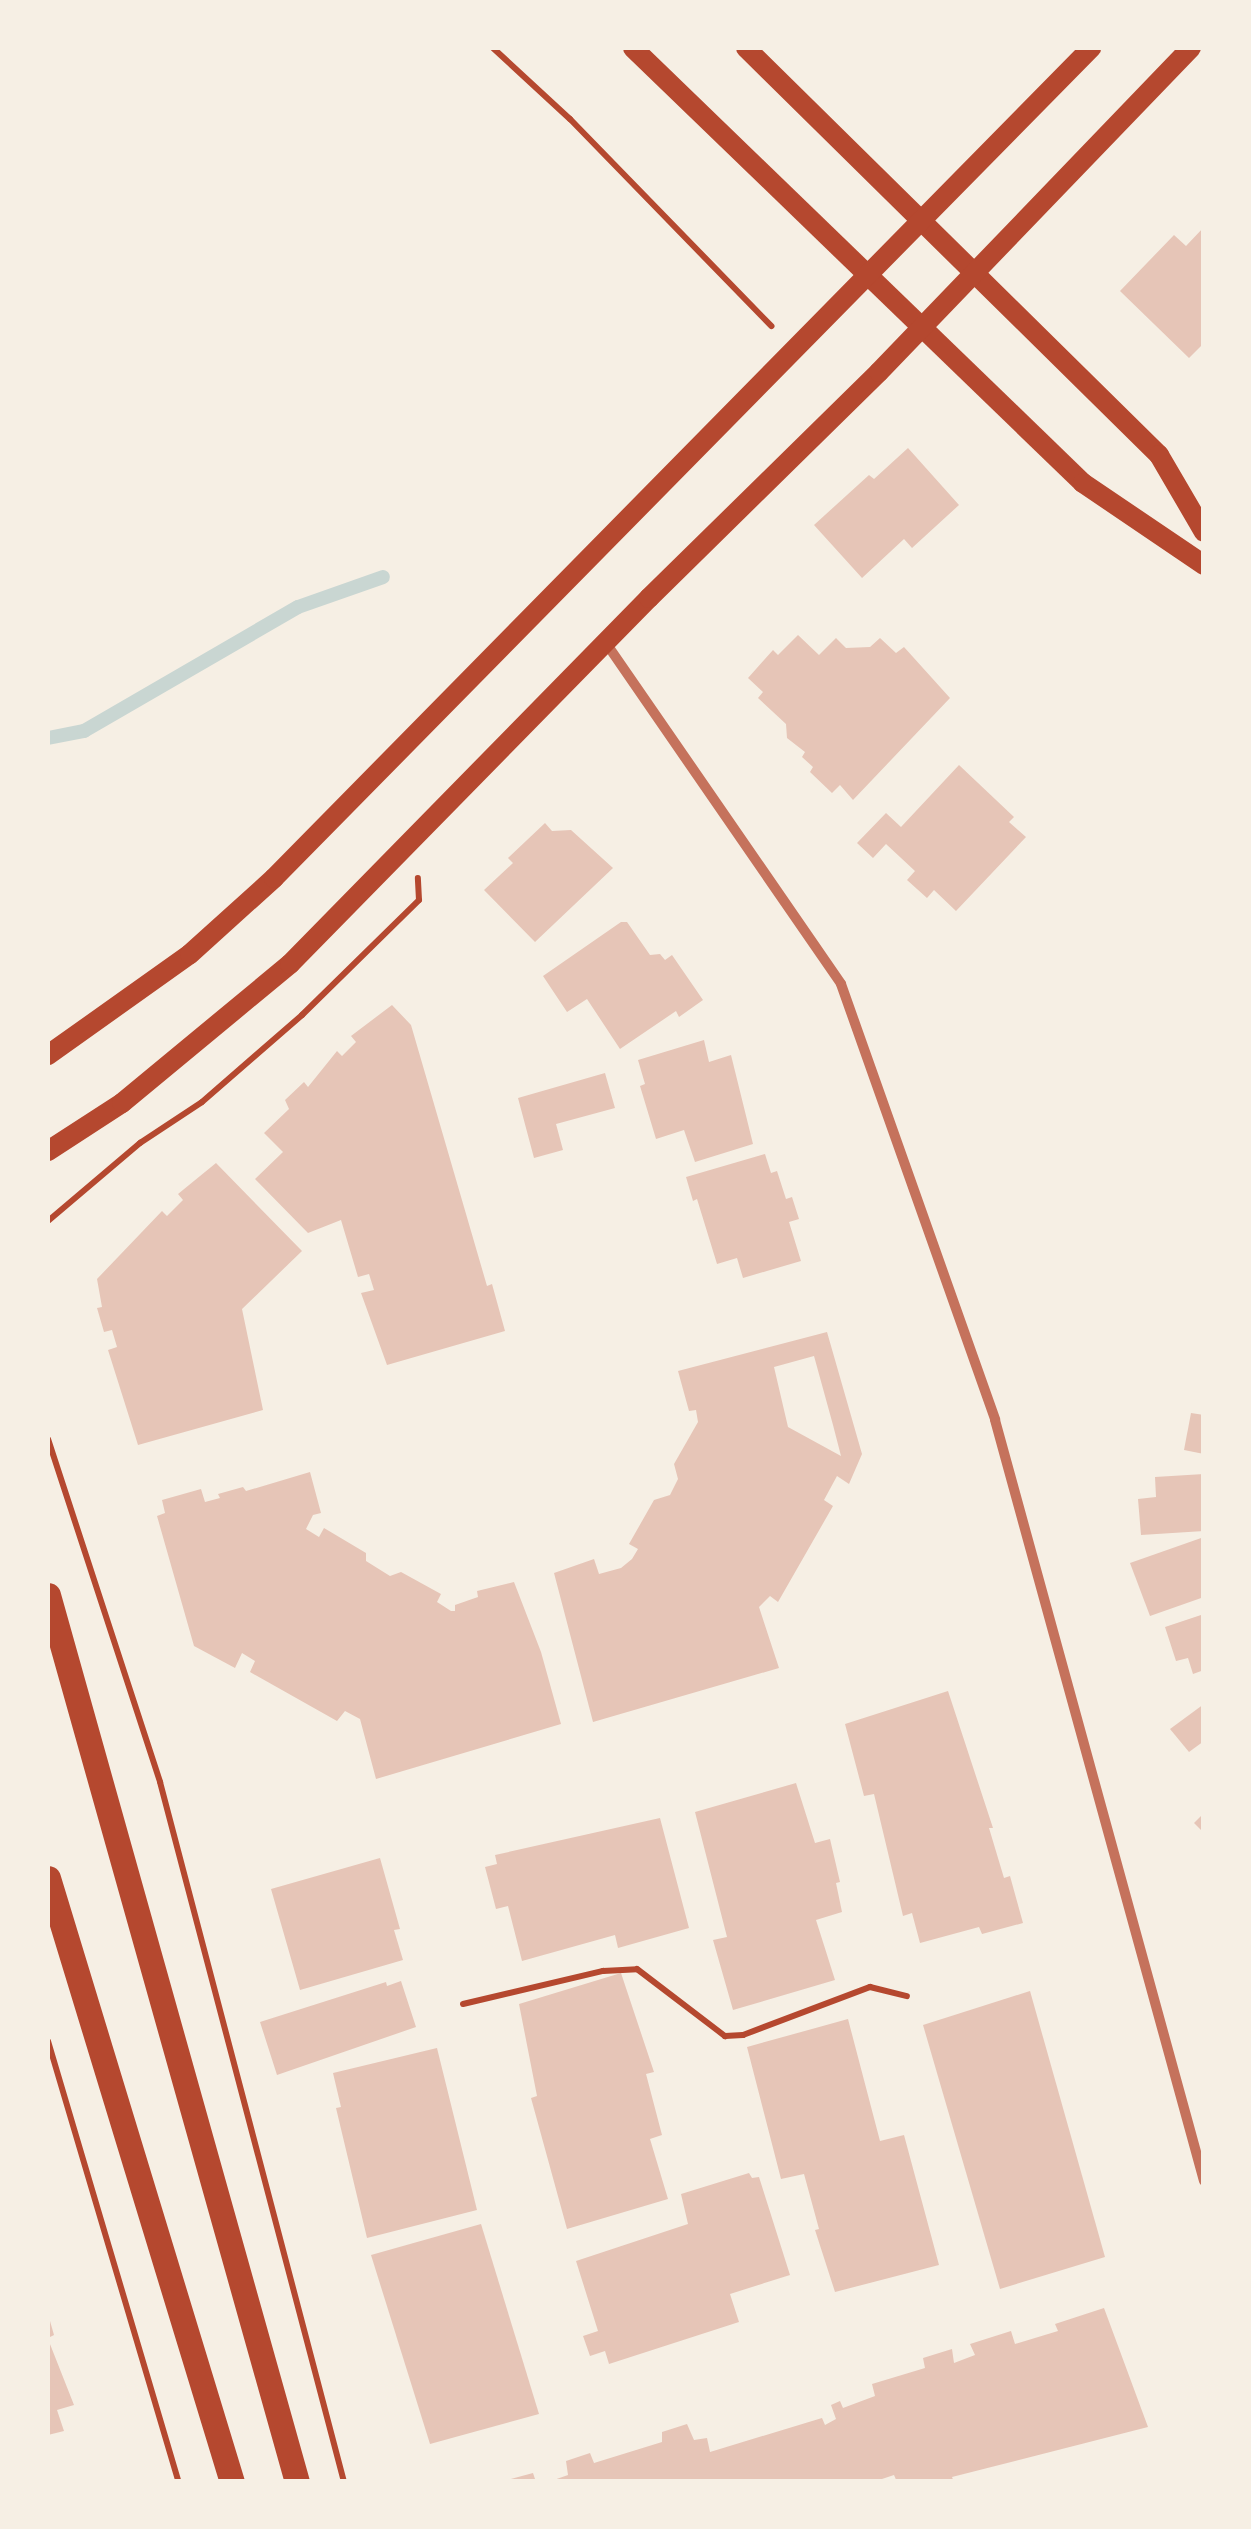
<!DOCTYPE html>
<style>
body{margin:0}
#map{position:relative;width:1251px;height:2529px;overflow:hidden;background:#f6efe4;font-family:"Archivo Narrow",sans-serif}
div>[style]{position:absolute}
.stream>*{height:14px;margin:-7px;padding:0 7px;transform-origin:7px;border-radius:7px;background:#c9d6d2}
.building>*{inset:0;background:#e6c5b7}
.path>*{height:6px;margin:-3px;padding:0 3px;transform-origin:3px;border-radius:3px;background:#b5482f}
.minor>*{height:10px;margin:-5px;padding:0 5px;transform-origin:5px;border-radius:5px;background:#c5725c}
.secondary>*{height:20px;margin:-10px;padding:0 10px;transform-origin:10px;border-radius:10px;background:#b5482f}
.primary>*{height:25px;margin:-12.5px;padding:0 12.5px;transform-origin:12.5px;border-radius:12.5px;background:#b5482f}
span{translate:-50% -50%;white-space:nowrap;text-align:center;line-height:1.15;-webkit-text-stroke:8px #f6efe4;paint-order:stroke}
.frame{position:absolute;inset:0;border:50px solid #f6efe4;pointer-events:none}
</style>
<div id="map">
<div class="stream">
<i style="left:48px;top:738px;width:37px;rotate:-11deg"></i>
<i style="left:84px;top:731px;width:247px;rotate:-30.1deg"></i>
<i style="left:298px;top:607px;width:90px;rotate:-19.4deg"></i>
</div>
<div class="building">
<i style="clip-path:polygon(1204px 227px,1204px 343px,1189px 358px,1120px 291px,1174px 235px,1186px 246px)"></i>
<i style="clip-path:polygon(908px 448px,959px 505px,912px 548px,904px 539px,862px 578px,814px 525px,869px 475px,874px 479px)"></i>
<i style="clip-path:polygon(798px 635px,819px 655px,836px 638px,846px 648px,870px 647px,880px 638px,896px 653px,904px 647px,950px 698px,853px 800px,840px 785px,832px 793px,810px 772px,813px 767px,802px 757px,805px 752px,787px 738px,786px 724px,758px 698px,763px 692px,748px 678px,773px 650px,778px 655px)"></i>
<i style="clip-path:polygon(959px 765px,1014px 817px,1009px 822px,1026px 837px,956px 911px,934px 890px,927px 898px,907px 880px,915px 871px,886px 844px,873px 858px,857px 843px,886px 813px,901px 827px)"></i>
<i style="clip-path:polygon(545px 823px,552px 831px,571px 830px,613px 868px,535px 942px,484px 890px,513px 863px,508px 858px)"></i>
<i style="clip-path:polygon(621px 922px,627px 922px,650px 955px,660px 954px,665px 960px,672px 955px,703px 1000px,679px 1017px,676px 1011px,620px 1049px,587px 999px,567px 1012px,543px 976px)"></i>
<i style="clip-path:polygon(392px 1005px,411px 1025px,487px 1286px,492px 1284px,505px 1331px,387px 1365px,361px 1293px,374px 1290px,369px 1274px,358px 1277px,341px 1220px,308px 1233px,255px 1179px,283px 1152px,264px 1133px,289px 1109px,285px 1100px,304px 1082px,308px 1087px,337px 1051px,342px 1056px,356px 1042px,351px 1036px)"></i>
<i style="clip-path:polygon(704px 1040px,709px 1062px,731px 1055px,753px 1144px,695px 1162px,684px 1130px,656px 1139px,640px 1086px,645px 1084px,638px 1060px)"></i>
<i style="clip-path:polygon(605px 1073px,615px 1108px,556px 1124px,563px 1150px,534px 1158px,518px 1098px)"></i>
<i style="clip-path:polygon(765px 1154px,771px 1173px,777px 1171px,786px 1199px,792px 1197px,799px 1219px,789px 1222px,801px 1261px,743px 1278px,737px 1258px,717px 1264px,697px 1199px,693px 1201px,686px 1177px)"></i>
<i style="clip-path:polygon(216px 1163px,302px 1251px,242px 1309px,263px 1410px,138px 1445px,108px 1350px,117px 1347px,112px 1330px,104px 1332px,97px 1308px,102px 1307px,97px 1279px,162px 1211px,167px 1216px,183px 1200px,178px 1194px)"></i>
<i style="clip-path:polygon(evenodd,827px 1332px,862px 1454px,849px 1484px,837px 1476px,824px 1500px,833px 1506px,778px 1602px,770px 1596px,759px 1607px,779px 1668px,593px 1722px,554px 1573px,594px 1559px,599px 1574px,621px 1568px,632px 1559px,638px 1549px,629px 1544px,654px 1500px,670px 1495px,678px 1479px,674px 1464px,698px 1422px,696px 1410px,689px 1411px,678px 1371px,827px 1332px,814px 1356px,833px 1425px,841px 1456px,788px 1427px,774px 1367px,814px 1356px)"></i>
<i style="clip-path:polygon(1191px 1413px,1204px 1415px,1204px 1454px,1184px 1450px)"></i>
<i style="clip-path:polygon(310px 1472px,321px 1513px,313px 1515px,306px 1529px,319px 1537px,324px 1528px,366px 1553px,366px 1561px,390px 1576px,401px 1572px,441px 1594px,437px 1602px,451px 1611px,455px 1611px,455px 1605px,478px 1597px,477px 1591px,514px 1582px,541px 1652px,561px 1724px,376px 1779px,360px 1719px,345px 1711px,337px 1721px,250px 1672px,255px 1661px,242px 1653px,235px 1668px,194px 1646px,157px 1516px,165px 1513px,162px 1500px,201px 1489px,205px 1502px,220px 1498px,218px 1494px,243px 1487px,246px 1491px)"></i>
<i style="clip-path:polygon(1204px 1474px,1204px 1531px,1141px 1535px,1138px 1499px,1156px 1497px,1155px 1477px)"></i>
<i style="clip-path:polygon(1204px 1537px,1204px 1597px,1150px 1616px,1130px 1563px)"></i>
<i style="clip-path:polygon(1204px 1614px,1204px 1670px,1193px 1674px,1188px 1658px,1176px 1661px,1165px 1627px)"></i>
<i style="clip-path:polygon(948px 1691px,993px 1828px,989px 1828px,1004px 1878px,1010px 1876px,1023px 1923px,982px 1934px,979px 1927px,920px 1943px,912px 1913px,903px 1916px,874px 1794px,864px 1796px,845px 1724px)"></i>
<i style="clip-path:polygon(1204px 1704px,1204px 1741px,1189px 1752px,1170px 1729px)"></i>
<i style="clip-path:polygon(796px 1783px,815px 1843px,830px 1839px,840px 1882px,836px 1883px,842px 1912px,816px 1920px,835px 1980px,733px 2010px,713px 1940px,727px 1937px,695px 1812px)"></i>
<i style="clip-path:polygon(1204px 1813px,1204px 1833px,1194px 1823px)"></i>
<i style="clip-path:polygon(660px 1818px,689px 1928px,618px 1948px,615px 1935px,522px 1961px,508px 1906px,496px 1909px,485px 1867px,497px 1864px,495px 1855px)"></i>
<i style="clip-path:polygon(380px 1858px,400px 1929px,394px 1930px,403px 1960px,300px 1990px,271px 1889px)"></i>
<i style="clip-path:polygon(621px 1973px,654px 2072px,646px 2074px,662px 2135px,650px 2139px,668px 2199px,567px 2229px,531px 2098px,537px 2096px,519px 2004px)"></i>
<i style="clip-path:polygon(401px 1981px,416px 2027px,277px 2075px,260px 2022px,386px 1982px,387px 1986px)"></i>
<i style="clip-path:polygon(1030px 1991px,1105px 2257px,1000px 2289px,923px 2025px)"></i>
<i style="clip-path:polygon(848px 2019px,880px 2141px,904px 2135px,939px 2265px,835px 2292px,815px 2230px,819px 2229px,804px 2174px,781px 2179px,747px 2047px)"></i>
<i style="clip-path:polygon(437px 2048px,477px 2210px,367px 2238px,336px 2108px,341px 2107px,333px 2073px)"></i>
<i style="clip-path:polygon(749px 2173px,752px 2178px,759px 2177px,790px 2275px,730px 2294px,739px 2322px,609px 2364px,605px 2351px,590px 2356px,583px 2336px,598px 2331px,576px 2261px,688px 2224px,681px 2194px)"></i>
<i style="clip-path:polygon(481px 2224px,539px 2414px,430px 2444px,371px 2255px)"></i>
<i style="clip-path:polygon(1104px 2308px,1148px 2427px,952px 2477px,954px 2482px,897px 2482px,894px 2475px,873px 2482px,548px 2482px,568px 2475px,566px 2461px,590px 2453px,594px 2463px,662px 2442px,662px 2432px,687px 2424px,694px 2440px,707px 2438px,710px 2452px,822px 2418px,825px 2425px,836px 2419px,831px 2405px,840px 2401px,843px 2408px,875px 2396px,872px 2384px,925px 2368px,923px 2358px,952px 2349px,954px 2363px,975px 2355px,970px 2344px,1011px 2331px,1015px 2344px,1058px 2331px,1055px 2324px)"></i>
<i style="clip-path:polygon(48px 2314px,54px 2335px,48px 2338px)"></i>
<i style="clip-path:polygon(48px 2339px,74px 2405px,57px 2410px,64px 2431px,48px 2435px)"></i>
<i style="clip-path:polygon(533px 2473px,536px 2482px,508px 2482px,507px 2480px)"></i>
</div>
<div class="path">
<i style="left:493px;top:48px;width:105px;rotate:42.7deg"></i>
<i style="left:570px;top:119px;width:289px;rotate:45.8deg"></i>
<i style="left:48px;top:1221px;width:121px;rotate:-40.3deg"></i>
<i style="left:140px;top:1143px;width:74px;rotate:-33.5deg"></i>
<i style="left:202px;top:1102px;width:133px;rotate:-41deg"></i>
<i style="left:302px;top:1015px;width:164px;rotate:-44.5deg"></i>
<i style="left:419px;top:900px;width:22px;rotate:-93deg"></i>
<i style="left:48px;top:1439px;width:361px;rotate:71.9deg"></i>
<i style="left:160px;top:1782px;width:724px;rotate:75.27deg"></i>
<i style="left:463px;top:2004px;width:144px;rotate:-13.3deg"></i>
<i style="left:603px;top:1971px;width:34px;rotate:-3deg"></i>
<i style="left:637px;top:1969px;width:111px;rotate:37.3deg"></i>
<i style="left:725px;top:2036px;width:18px;rotate:-3deg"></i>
<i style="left:743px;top:2035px;width:136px;rotate:-20.7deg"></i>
<i style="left:870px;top:1987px;width:38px;rotate:14deg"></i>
<i style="left:48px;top:2041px;width:460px;rotate:73.5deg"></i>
</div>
<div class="minor">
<i style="left:606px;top:643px;width:414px;rotate:55.4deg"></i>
<i style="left:841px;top:984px;width:462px;rotate:70.5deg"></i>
<i style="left:995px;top:1420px;width:789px;rotate:74.64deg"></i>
</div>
<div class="secondary">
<i style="left:633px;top:48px;width:626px;rotate:44.03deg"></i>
<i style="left:1083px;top:483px;width:146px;rotate:34.1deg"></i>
<i style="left:746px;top:48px;width:580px;rotate:44.58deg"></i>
<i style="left:1159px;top:455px;width:89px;rotate:59.7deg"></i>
<i style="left:48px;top:1055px;width:174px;rotate:-35.4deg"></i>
<i style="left:190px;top:954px;width:113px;rotate:-42.1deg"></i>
<i style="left:274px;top:878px;width:1165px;rotate:-45.45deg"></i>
<i style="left:48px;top:1151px;width:88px;rotate:-33deg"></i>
<i style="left:122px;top:1103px;width:218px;rotate:-39.6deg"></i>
<i style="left:290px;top:964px;width:513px;rotate:-45.55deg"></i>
<i style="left:649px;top:598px;width:322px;rotate:-44.5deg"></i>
<i style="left:879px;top:372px;width:450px;rotate:-46.1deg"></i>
</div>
<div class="primary">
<i style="left:48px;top:1595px;width:921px;rotate:74.32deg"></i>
<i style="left:48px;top:1878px;width:631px;rotate:73.06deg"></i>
</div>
<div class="frame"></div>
</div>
